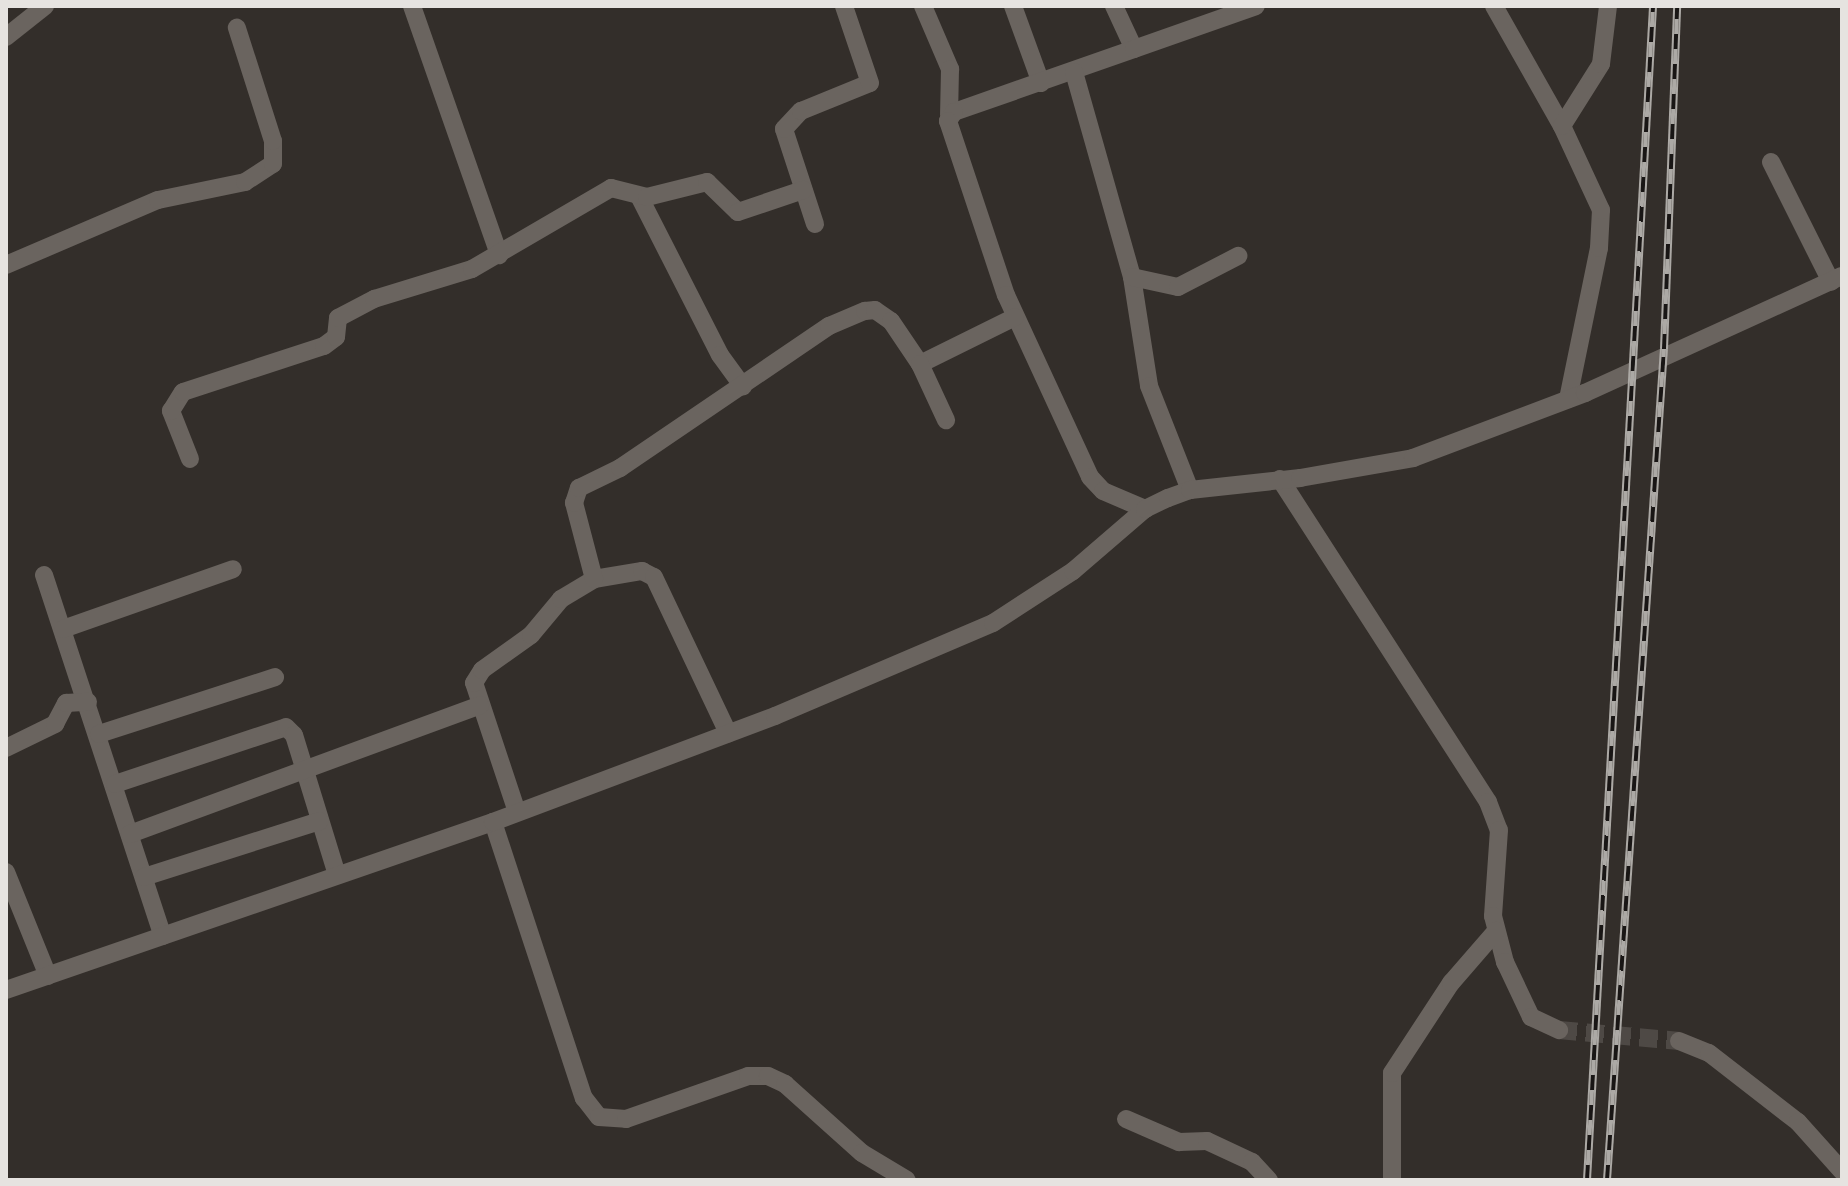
<!DOCTYPE html>
<style>
body{margin:0}
#map{position:relative;width:1848px;height:1186px;overflow:hidden;background:#332e2a;font-family:"IBM Plex Sans",sans-serif}
div>[style]{position:absolute}
.minor-tunnel>*{height:18px;margin-top:-9px;transform-origin:0;background:repeating-linear-gradient(90deg,#4e4945 0 18px,transparent 0 27px)}
.minor>*{height:18px;margin:-9px;padding:0 9px;transform-origin:9px;border-radius:9px;background:#6a645f}
.rail>*{height:8px;margin-top:-4px;transform-origin:0;background:repeating-linear-gradient(90deg,#191615 0 15px,#aca9a5 0 30px);box-sizing:border-box;border-block:2px solid #aca9a5}
span{translate:-50% -50%;white-space:nowrap;text-align:center;line-height:1.15;-webkit-text-stroke:7px #191615;paint-order:stroke}
.frame{position:absolute;inset:0;border:8px solid #e6e3e0;pointer-events:none}
</style>
<div id="map">
<div class="minor-tunnel">
<i style="left:1559px;top:1030px;width:121px;rotate:5.2deg"></i>
</div>
<div class="minor">
<i style="left:412px;top:6px;width:264px;rotate:70.7deg"></i>
<i style="left:923px;top:6px;width:69px;rotate:66.8deg"></i>
<i style="left:950px;top:69px;width:46px;rotate:91.2deg"></i>
<i style="left:1013px;top:6px;width:82px;rotate:70deg"></i>
<i style="left:1114px;top:6px;width:47px;rotate:65.1deg"></i>
<i style="left:1134px;top:49px;width:191px;rotate:160.7deg"></i>
<i style="left:954px;top:112px;width:11px;rotate:124deg"></i>
<i style="left:948px;top:121px;width:183px;rotate:71.6deg"></i>
<i style="left:1006px;top:295px;width:200px;rotate:65.2deg"></i>
<i style="left:1090px;top:477px;width:19px;rotate:47deg"></i>
<i style="left:1103px;top:491px;width:46px;rotate:23.2deg"></i>
<i style="left:1494px;top:6px;width:138px;rotate:60.5deg"></i>
<i style="left:6px;top:37px;width:50px;rotate:-38.5deg"></i>
<i style="left:1134px;top:49px;width:129px;rotate:-19.4deg"></i>
<i style="left:1074px;top:72px;width:213px;rotate:74.2deg"></i>
<i style="left:1132px;top:277px;width:110px;rotate:81.1deg"></i>
<i style="left:1149px;top:386px;width:112px;rotate:68.5deg"></i>
<i style="left:1771px;top:162px;width:134px;rotate:63.4deg"></i>
<i style="left:639px;top:196px;width:178px;rotate:63deg"></i>
<i style="left:720px;top:355px;width:39px;rotate:54deg"></i>
<i style="left:815px;top:224px;width:100px;rotate:-108.1deg"></i>
<i style="left:784px;top:129px;width:25px;rotate:-47deg"></i>
<i style="left:801px;top:111px;width:74px;rotate:-22.1deg"></i>
<i style="left:870px;top:83px;width:81px;rotate:-108.7deg"></i>
<i style="left:6px;top:265px;width:165px;rotate:-23.2deg"></i>
<i style="left:158px;top:200px;width:89px;rotate:-11.7deg"></i>
<i style="left:245px;top:182px;width:33px;rotate:-33deg"></i>
<i style="left:273px;top:164px;width:23px;rotate:-90deg"></i>
<i style="left:273px;top:141px;width:119px;rotate:-107.7deg"></i>
<i style="left:1132px;top:277px;width:47px;rotate:12.3deg"></i>
<i style="left:1178px;top:287px;width:68px;rotate:-27.3deg"></i>
<i style="left:920px;top:364px;width:106px;rotate:-26.3deg"></i>
<i style="left:1568px;top:399px;width:154px;rotate:-78.4deg"></i>
<i style="left:1599px;top:248px;width:38px;rotate:-87deg"></i>
<i style="left:1601px;top:210px;width:93px;rotate:-114.9deg"></i>
<i style="left:1562px;top:126px;width:73px;rotate:-57.8deg"></i>
<i style="left:1601px;top:64px;width:58px;rotate:-83.1deg"></i>
<i style="left:190px;top:459px;width:52px;rotate:-111.6deg"></i>
<i style="left:171px;top:411px;width:22px;rotate:-58deg"></i>
<i style="left:183px;top:392px;width:148px;rotate:-18.1deg"></i>
<i style="left:324px;top:346px;width:15px;rotate:-37deg"></i>
<i style="left:336px;top:337px;width:19px;rotate:-84deg"></i>
<i style="left:338px;top:318px;width:41px;rotate:-27.8deg"></i>
<i style="left:374px;top:299px;width:102px;rotate:-17deg"></i>
<i style="left:472px;top:269px;width:161px;rotate:-30.2deg"></i>
<i style="left:611px;top:188px;width:37px;rotate:14deg"></i>
<i style="left:647px;top:197px;width:62px;rotate:-14deg"></i>
<i style="left:707px;top:182px;width:43px;rotate:44.1deg"></i>
<i style="left:738px;top:212px;width:69px;rotate:-18.7deg"></i>
<i style="left:1280px;top:479px;width:384px;rotate:57.2deg"></i>
<i style="left:1488px;top:802px;width:30px;rotate:69deg"></i>
<i style="left:1499px;top:830px;width:86px;rotate:94deg"></i>
<i style="left:1493px;top:916px;width:48px;rotate:75.4deg"></i>
<i style="left:1505px;top:962px;width:61px;rotate:64.7deg"></i>
<i style="left:1531px;top:1017px;width:31px;rotate:25deg"></i>
<i style="left:44px;top:575px;width:380px;rotate:71.8deg"></i>
<i style="left:594px;top:579px;width:49px;rotate:-9.5deg"></i>
<i style="left:642px;top:571px;width:13px;rotate:27deg"></i>
<i style="left:654px;top:577px;width:173px;rotate:64.6deg"></i>
<i style="left:63px;top:629px;width:180px;rotate:-19.4deg"></i>
<i style="left:99px;top:734px;width:185px;rotate:-17.9deg"></i>
<i style="left:6px;top:748px;width:55px;rotate:-26.1deg"></i>
<i style="left:55px;top:724px;width:24px;rotate:-62deg"></i>
<i style="left:66px;top:703px;width:22px;rotate:-3deg"></i>
<i style="left:115px;top:784px;width:180px;rotate:-18.4deg"></i>
<i style="left:286px;top:727px;width:11px;rotate:45deg"></i>
<i style="left:294px;top:735px;width:146px;rotate:72.9deg"></i>
<i style="left:517px;top:812px;width:136px;rotate:-108.4deg"></i>
<i style="left:474px;top:683px;width:15px;rotate:-58deg"></i>
<i style="left:482px;top:670px;width:60px;rotate:-35.5deg"></i>
<i style="left:531px;top:635px;width:47px;rotate:-50.2deg"></i>
<i style="left:561px;top:599px;width:39px;rotate:-31deg"></i>
<i style="left:594px;top:579px;width:79px;rotate:-104.7deg"></i>
<i style="left:574px;top:503px;width:16px;rotate:-72deg"></i>
<i style="left:579px;top:488px;width:46px;rotate:-26deg"></i>
<i style="left:620px;top:468px;width:253px;rotate:-34.2deg"></i>
<i style="left:829px;top:326px;width:39px;rotate:-23deg"></i>
<i style="left:865px;top:311px;width:10px;rotate:-6deg"></i>
<i style="left:875px;top:310px;width:19px;rotate:35deg"></i>
<i style="left:891px;top:321px;width:52px;rotate:56deg"></i>
<i style="left:920px;top:364px;width:62px;rotate:65.1deg"></i>
<i style="left:493px;top:822px;width:291px;rotate:71.8deg"></i>
<i style="left:584px;top:1098px;width:24px;rotate:52deg"></i>
<i style="left:599px;top:1117px;width:27px;rotate:4deg"></i>
<i style="left:626px;top:1119px;width:129px;rotate:-19.4deg"></i>
<i style="left:748px;top:1076px;width:20px"></i>
<i style="left:768px;top:1076px;width:19px;rotate:25deg"></i>
<i style="left:785px;top:1084px;width:103px;rotate:41.9deg"></i>
<i style="left:862px;top:1153px;width:52px;rotate:31deg"></i>
<i style="left:130px;top:834px;width:373px;rotate:-20.2deg"></i>
<i style="left:6px;top:872px;width:112px;rotate:68deg"></i>
<i style="left:144px;top:877px;width:184px;rotate:-17.7deg"></i>
<i style="left:6px;top:990px;width:515px;rotate:-19.03deg"></i>
<i style="left:493px;top:822px;width:301px;rotate:-20.6deg"></i>
<i style="left:775px;top:716px;width:237px;rotate:-23.1deg"></i>
<i style="left:993px;top:623px;width:95px;rotate:-33deg"></i>
<i style="left:1073px;top:571px;width:95px;rotate:-40.7deg"></i>
<i style="left:1145px;top:509px;width:25px;rotate:-26deg"></i>
<i style="left:1168px;top:498px;width:23px;rotate:-20deg"></i>
<i style="left:1190px;top:490px;width:111px;rotate:-6.2deg"></i>
<i style="left:1300px;top:478px;width:115px;rotate:-10deg"></i>
<i style="left:1413px;top:458px;width:184px;rotate:-20.7deg"></i>
<i style="left:1585px;top:393px;width:282px;rotate:-24.5deg"></i>
<i style="left:1679px;top:1041px;width:32px;rotate:22deg"></i>
<i style="left:1709px;top:1053px;width:113px;rotate:37.8deg"></i>
<i style="left:1798px;top:1122px;width:66px;rotate:48.1deg"></i>
<i style="left:1126px;top:1119px;width:58px;rotate:23.5deg"></i>
<i style="left:1179px;top:1142px;width:28px;rotate:-2deg"></i>
<i style="left:1207px;top:1141px;width:50px;rotate:25deg"></i>
<i style="left:1252px;top:1162px;width:25px;rotate:47deg"></i>
<i style="left:1392px;top:1180px;width:107px;rotate:-90deg"></i>
<i style="left:1392px;top:1073px;width:108px;rotate:-56.8deg"></i>
<i style="left:1451px;top:983px;width:69px;rotate:-49.1deg"></i>
</div>
<div class="rail">
<i style="left:1587px;top:1180px;width:1176px;rotate:-86.78deg"></i>
<i style="left:1607px;top:1180px;width:833px;rotate:-86.08deg"></i>
<i style="left:1664px;top:349px;width:343px;rotate:-87.8deg"></i>
</div>
<div class="frame"></div>
</div>
